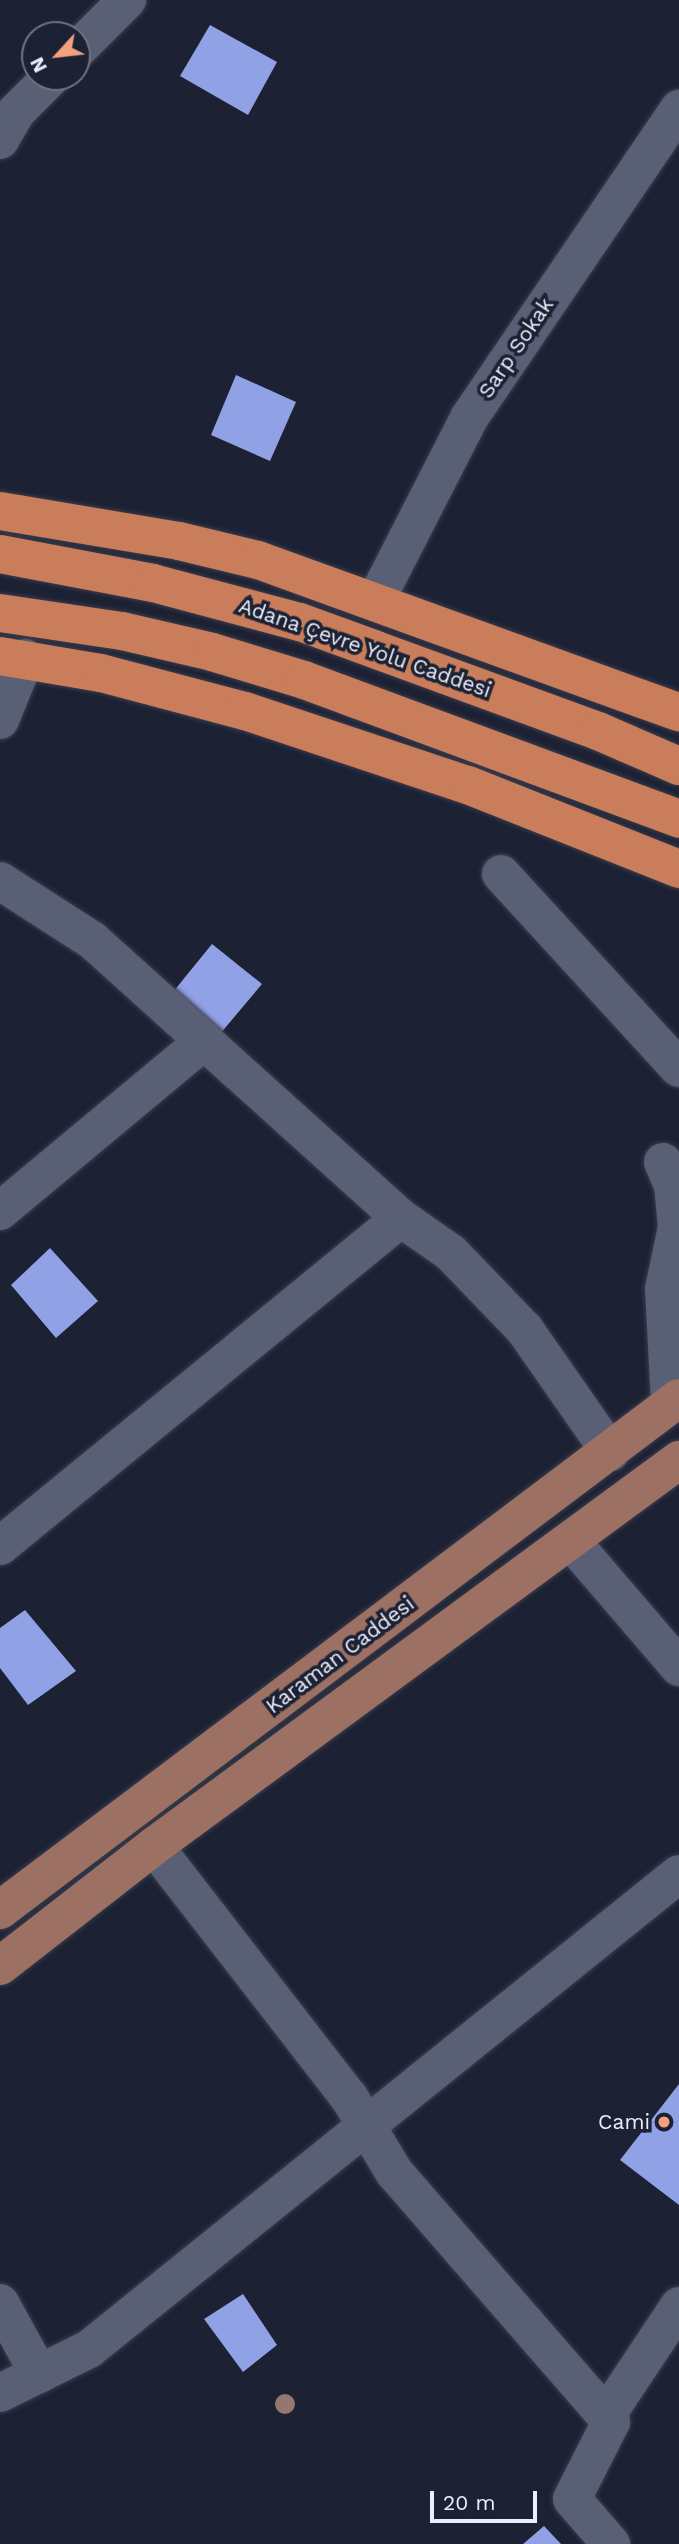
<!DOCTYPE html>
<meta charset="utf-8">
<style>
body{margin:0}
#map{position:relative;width:679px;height:2544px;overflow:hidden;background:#1c2133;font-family:"Work Sans",sans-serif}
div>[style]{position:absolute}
.building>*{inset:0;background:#91a1e5}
.roads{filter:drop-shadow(0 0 2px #393c4c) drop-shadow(0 0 2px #393c4c)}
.minor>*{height:38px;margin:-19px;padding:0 19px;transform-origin:19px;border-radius:19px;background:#595f74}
.major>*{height:38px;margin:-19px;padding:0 19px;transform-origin:19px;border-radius:19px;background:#9c7164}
.highway>*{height:38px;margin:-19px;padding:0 19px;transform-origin:19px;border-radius:19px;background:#c97d5a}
.trees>*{width:20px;height:20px;margin:-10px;border-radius:50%;background:#967770}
.dots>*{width:19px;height:19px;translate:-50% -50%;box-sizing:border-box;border:4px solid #1c2133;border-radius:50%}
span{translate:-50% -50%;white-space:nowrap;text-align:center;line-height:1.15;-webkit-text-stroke:7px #1c2133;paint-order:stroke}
.street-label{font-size:21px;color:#ebeffb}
.poi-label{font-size:21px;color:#ebeffb}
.right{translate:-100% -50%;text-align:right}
.north{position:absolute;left:21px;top:21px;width:70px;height:70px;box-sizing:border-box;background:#1c2133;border:2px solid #6f7383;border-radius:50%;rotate:243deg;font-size:19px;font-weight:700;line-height:28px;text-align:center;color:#ebeffb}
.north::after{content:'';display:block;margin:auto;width:24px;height:32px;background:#f1a17c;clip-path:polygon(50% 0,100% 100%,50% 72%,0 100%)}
.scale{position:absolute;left:430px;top:2491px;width:107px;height:32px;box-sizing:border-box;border:4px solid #ebeffb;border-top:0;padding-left:9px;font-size:21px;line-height:24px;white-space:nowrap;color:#ebeffb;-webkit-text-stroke:5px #1c2133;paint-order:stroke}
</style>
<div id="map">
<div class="building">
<i style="clip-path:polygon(210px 25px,277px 62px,248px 115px,180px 76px)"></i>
<i style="clip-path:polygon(236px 375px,296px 402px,270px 461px,211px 435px)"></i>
<i style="clip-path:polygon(212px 944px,262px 984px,220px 1034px,173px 992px)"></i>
<i style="clip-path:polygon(50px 1248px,98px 1301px,56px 1338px,11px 1285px)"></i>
<i style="clip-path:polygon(25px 1610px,76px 1671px,28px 1705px,0 1668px,0 1628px)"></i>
<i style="clip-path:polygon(679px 2084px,679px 2205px,620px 2160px)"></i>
<i style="clip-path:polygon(243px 2294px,277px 2345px,243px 2372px,204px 2319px)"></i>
<i style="clip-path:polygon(544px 2526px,561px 2544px,523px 2544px)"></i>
</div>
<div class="roads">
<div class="minor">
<i style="left:77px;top:50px;width:71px;rotate:-45deg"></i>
<i style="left:0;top:140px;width:32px;rotate:-60deg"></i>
<i style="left:16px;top:112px;width:49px;rotate:-45deg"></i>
<i style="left:376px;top:600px;width:204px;rotate:-62.9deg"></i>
<i style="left:469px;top:418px;width:374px;rotate:-55.8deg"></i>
<i style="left:0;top:720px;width:67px;rotate:-68deg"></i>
<i style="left:501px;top:874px;width:263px;rotate:47.5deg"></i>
<i style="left:0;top:881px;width:109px;rotate:32.7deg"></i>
<i style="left:92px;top:940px;width:416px;rotate:42deg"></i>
<i style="left:401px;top:1218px;width:518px;rotate:140.72deg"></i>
<i style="left:663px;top:1162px;width:26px;rotate:67deg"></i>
<i style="left:673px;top:1186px;width:41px;rotate:84.4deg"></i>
<i style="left:677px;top:1227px;width:63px;rotate:101.8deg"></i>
<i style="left:664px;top:1289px;width:116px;rotate:87deg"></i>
<i style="left:0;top:1211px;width:266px;rotate:-39.8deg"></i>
<i style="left:401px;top:1218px;width:61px;rotate:35deg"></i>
<i style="left:451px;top:1253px;width:107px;rotate:46.1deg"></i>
<i style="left:525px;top:1330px;width:149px;rotate:55.1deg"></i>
<i style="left:571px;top:1541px;width:166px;rotate:49.4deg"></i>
<i style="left:154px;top:1846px;width:318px;rotate:52.2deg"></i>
<i style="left:349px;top:2097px;width:87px;rotate:59deg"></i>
<i style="left:394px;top:2172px;width:331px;rotate:49deg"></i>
<i style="left:611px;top:2422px;width:86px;rotate:116.9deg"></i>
<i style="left:572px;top:2499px;width:60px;rotate:49.1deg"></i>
<i style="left:0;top:2303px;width:81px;rotate:61.2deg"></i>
<i style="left:0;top:2393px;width:99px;rotate:-26.3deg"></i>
<i style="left:89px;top:2349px;width:757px;rotate:-38.84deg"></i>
<i style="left:606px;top:2416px;width:132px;rotate:-56.4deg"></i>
</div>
<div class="major">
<i style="left:0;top:1910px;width:850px;rotate:-37.02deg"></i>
<i style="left:0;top:1966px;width:195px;rotate:-37.9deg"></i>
<i style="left:154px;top:1846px;width:652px;rotate:-36.32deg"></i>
</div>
<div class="highway">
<i style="left:0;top:511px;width:181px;rotate:9.5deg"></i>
<i style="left:179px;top:541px;width:81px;rotate:13.5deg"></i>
<i style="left:258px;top:560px;width:448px;rotate:19.9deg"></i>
<i style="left:0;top:554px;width:156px;rotate:10.7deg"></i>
<i style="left:153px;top:583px;width:152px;rotate:14.9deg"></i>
<i style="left:300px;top:622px;width:317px;rotate:20.1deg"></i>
<i style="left:598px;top:731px;width:88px;rotate:23.4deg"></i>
<i style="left:0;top:613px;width:123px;rotate:8.4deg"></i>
<i style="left:122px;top:631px;width:92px;rotate:13.1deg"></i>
<i style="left:212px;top:652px;width:96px;rotate:16.9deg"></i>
<i style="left:304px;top:680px;width:400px;rotate:20.3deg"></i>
<i style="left:0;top:656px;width:102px;rotate:9.6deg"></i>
<i style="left:101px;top:673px;width:149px;rotate:14.8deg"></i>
<i style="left:245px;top:711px;width:235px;rotate:18.4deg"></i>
<i style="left:468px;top:785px;width:227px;rotate:21.7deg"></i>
</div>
</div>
<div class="trees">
<i style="left:285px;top:2404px"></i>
</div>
<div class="dots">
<i style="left:664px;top:2122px;background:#f1a17c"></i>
</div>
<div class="street-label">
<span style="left:516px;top:348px;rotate:-56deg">Sarp Sokak</span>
<span style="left:365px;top:648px;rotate:19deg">Adana Çevre Yolu Caddesi</span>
<span style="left:340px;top:1655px;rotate:-37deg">Karaman Caddesi</span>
</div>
<div class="poi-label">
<span class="right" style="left:650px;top:2122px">Cami</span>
</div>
<div class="north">N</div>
<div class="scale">20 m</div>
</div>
